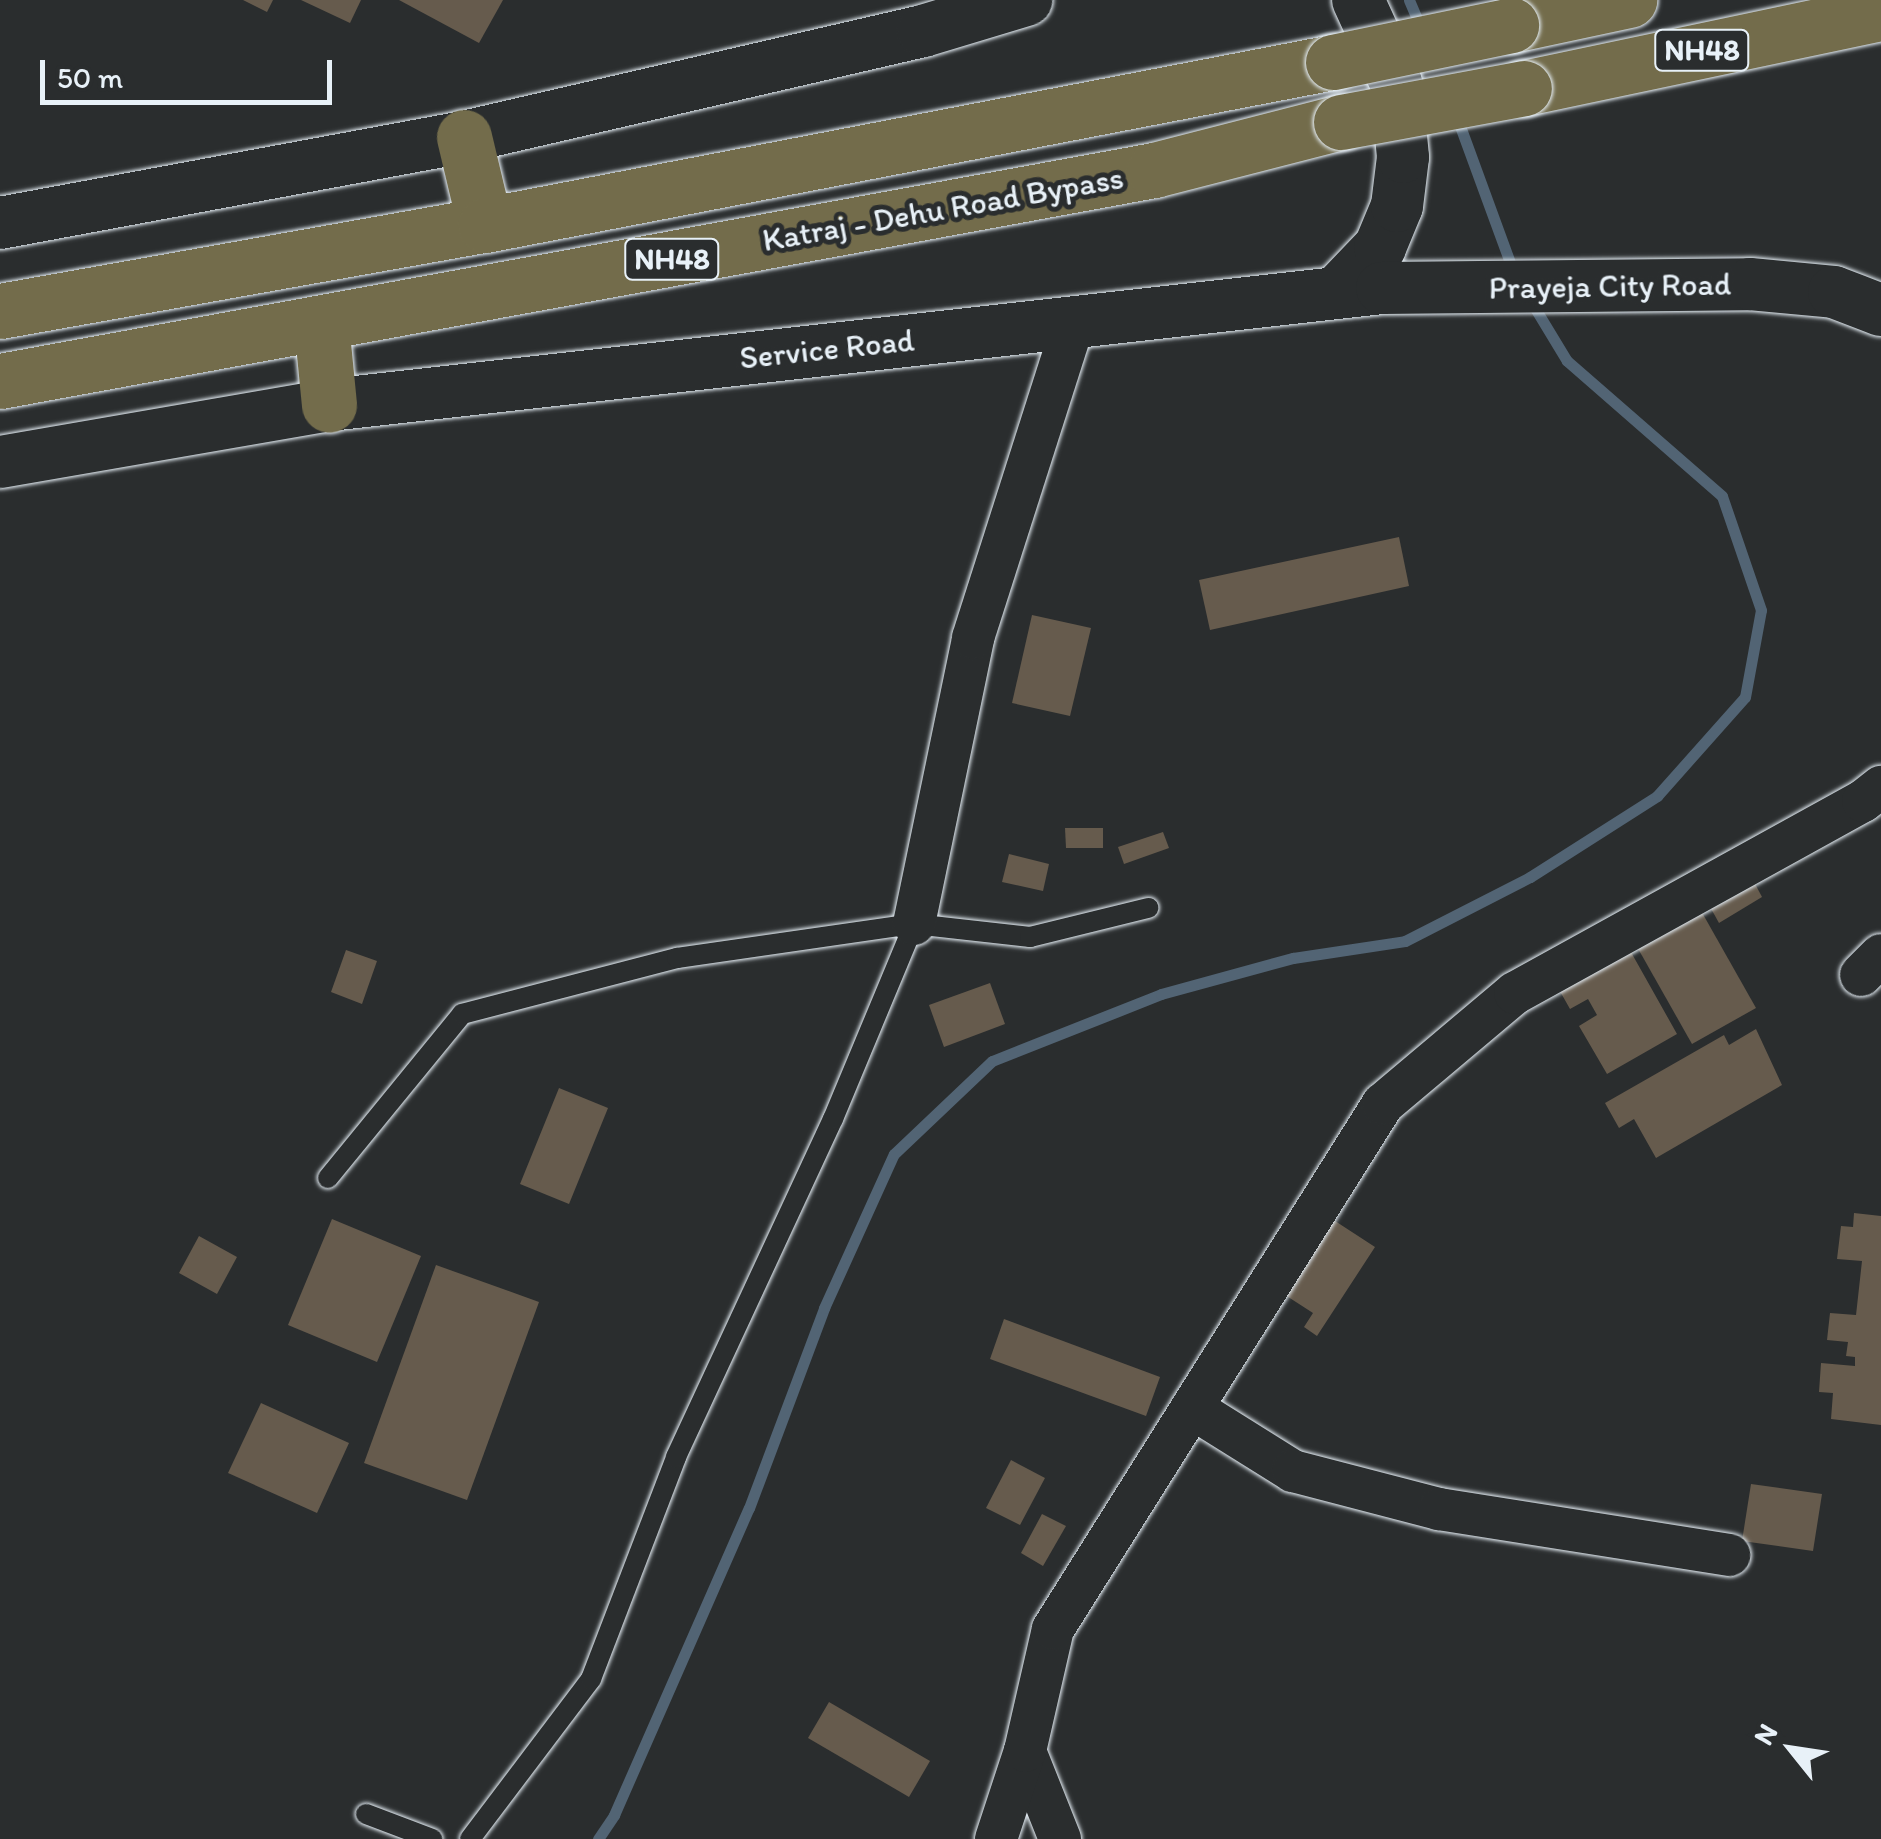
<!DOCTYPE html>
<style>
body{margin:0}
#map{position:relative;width:1881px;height:1839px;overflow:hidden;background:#2a2d2e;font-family:Itim,sans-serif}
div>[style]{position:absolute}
.stream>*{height:11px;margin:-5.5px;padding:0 5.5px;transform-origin:5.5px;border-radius:5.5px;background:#526474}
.building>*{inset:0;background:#665b4d}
.roads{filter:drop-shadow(0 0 2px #e8f1f8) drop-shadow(0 0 2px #e8f1f8)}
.service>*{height:20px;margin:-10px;padding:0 10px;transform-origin:10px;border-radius:10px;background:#2a2d2e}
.minor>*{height:42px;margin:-21px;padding:0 21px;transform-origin:21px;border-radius:21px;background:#2a2d2e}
.tertiary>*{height:52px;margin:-26px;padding:0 26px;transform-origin:26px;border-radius:26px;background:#2a2d2e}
.trunk>*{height:55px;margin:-27.5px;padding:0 27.5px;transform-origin:27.5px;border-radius:27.5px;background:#736c4b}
.bridges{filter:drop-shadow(0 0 2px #e8f1f8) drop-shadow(0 0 2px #e8f1f8)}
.trunk-bridge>*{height:55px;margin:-27.5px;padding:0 27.5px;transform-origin:27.5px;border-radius:27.5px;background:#736c4b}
span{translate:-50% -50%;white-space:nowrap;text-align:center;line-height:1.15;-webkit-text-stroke:10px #2a2d2e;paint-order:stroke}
.shield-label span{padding:2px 8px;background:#2a2d2e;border:2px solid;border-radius:8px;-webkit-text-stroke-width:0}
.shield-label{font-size:30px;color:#e8f1f8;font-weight:700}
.street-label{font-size:32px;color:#e8f1f8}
.north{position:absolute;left:1741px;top:1699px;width:100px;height:100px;-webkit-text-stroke:8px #2a2d2e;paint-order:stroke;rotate:300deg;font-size:28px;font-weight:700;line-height:40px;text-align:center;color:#e8f1f8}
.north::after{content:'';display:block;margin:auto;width:35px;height:45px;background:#e8f1f8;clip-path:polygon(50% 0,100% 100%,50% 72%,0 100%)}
.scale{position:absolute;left:40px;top:60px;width:292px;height:45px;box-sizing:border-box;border:5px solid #e8f1f8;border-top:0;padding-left:12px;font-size:30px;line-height:35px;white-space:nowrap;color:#e8f1f8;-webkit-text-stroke:8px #2a2d2e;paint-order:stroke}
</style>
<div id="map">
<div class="stream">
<i style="left:1409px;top:0;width:30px;rotate:67deg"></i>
<i style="left:1456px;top:115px;width:166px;rotate:69.9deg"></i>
<i style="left:598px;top:1839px;width:29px;rotate:-56deg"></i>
<i style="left:614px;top:1815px;width:335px;rotate:-66.3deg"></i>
<i style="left:749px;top:1508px;width:214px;rotate:-69.4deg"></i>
<i style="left:824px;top:1308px;width:169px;rotate:-65.6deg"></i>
<i style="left:894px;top:1154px;width:135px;rotate:-43.5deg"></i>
<i style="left:992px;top:1061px;width:182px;rotate:-21.6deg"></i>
<i style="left:1161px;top:994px;width:137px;rotate:-15.3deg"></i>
<i style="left:1293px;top:958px;width:113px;rotate:-8.6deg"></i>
<i style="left:1405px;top:941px;width:140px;rotate:-27.1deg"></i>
<i style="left:1530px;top:877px;width:151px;rotate:-32.5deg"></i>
<i style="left:1657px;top:796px;width:132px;rotate:-48.4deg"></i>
<i style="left:1745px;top:697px;width:88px;rotate:-79.6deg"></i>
<i style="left:1761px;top:610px;width:120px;rotate:-108.9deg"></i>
<i style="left:1722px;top:496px;width:206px;rotate:-138.9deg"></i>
<i style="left:1567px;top:361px;width:71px;rotate:-121.2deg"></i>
</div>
<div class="building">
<i style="clip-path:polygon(243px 0,273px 0,267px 12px)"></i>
<i style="clip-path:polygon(301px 0,361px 0,350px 23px)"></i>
<i style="clip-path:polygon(399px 0,503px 0,479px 43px)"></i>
<i style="clip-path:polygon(1399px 537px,1409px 586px,1210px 630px,1199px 580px)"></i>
<i style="clip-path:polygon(1032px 615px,1091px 628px,1070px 716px,1012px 703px)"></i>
<i style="clip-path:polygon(1065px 828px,1103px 828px,1103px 848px,1066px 848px)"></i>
<i style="clip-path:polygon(1163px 832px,1169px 848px,1124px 864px,1118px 847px)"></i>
<i style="clip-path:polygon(1009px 854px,1049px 864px,1043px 891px,1002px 882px)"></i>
<i style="clip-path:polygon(1753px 880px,1762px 897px,1719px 923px,1709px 905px)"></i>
<i style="clip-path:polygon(1700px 909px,1756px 1008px,1692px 1044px,1636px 945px)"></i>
<i style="clip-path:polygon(1627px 945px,1677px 1034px,1607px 1074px,1579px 1026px,1597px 1015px,1588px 999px,1570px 1009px,1557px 986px)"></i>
<i style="clip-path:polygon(346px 950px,377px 961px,362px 1004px,331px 992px)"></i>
<i style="clip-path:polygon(990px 983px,1005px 1024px,944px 1047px,929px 1005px)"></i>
<i style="clip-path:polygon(1756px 1029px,1782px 1085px,1656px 1158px,1634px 1119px,1619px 1128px,1605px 1103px,1724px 1035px,1729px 1045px)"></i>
<i style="clip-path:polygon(559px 1088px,608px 1108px,569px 1204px,520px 1184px)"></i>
<i style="clip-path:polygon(1854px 1213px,1881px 1216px,1881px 1425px,1831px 1419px,1833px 1393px,1819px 1392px,1821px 1363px,1855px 1366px,1855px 1357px,1846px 1356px,1848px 1342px,1827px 1340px,1830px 1313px,1856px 1315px,1862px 1261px,1837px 1259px,1841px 1226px,1853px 1227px)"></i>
<i style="clip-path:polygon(332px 1219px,421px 1256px,377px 1362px,288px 1325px)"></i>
<i style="clip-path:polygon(1332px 1219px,1375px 1247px,1317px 1336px,1304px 1327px,1313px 1313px,1282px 1293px)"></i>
<i style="clip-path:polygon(199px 1236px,237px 1257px,217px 1294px,179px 1273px)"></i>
<i style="clip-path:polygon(436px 1265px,539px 1302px,467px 1500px,364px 1463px)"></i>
<i style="clip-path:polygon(1004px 1319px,1160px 1377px,1146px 1416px,990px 1359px)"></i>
<i style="clip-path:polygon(261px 1403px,349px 1443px,317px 1513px,228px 1473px)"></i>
<i style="clip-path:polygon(1011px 1460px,1045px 1478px,1020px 1525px,986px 1508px)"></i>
<i style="clip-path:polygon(1751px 1484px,1822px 1494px,1813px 1551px,1742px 1541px)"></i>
<i style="clip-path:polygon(1042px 1514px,1066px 1526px,1043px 1566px,1021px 1553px)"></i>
<i style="clip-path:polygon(829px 1702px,930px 1761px,909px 1797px,808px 1738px)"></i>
</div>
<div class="roads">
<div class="service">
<i style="left:328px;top:1178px;width:212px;rotate:-50.7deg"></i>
<i style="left:462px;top:1014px;width:222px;rotate:-14.6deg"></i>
<i style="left:677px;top:958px;width:239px;rotate:-8.2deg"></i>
<i style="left:914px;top:924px;width:117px;rotate:6.4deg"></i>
<i style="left:1030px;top:937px;width:122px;rotate:-13.8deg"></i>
<i style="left:366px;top:1814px;width:71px;rotate:20.7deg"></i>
<i style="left:470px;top:1839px;width:201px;rotate:-52.9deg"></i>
<i style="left:591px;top:1679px;width:238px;rotate:-69deg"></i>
<i style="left:676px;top:1457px;width:373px;rotate:-65.1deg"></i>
<i style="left:833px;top:1119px;width:211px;rotate:-67.4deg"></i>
</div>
<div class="minor">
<i style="left:914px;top:924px;width:292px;rotate:-78.3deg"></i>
<i style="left:973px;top:638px;width:333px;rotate:-72.3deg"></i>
<i style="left:1861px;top:975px;width:28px;rotate:-45deg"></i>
<i style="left:1192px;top:1408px;width:119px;rotate:32deg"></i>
<i style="left:1293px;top:1471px;width:151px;rotate:14.6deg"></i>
<i style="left:1439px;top:1509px;width:294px;rotate:9deg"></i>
<i style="left:1025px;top:1751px;width:95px;rotate:68.3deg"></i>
<i style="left:996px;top:1839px;width:93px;rotate:-71.8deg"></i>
<i style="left:1025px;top:1751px;width:125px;rotate:-77.1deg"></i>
<i style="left:1053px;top:1629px;width:620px;rotate:-57.85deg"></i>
<i style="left:1383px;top:1104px;width:172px;rotate:-40.1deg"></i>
<i style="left:1515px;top:993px;width:397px;rotate:-28.9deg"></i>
<i style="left:1863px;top:801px;width:23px;rotate:-38deg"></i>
</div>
<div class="tertiary">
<i style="left:0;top:223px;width:472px;rotate:-10.5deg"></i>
<i style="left:464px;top:137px;width:471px;rotate:-13deg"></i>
<i style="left:923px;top:31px;width:108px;rotate:-16.8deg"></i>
<i style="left:1336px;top:293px;width:64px;rotate:-46.3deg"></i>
<i style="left:1380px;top:247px;width:44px;rotate:-67.5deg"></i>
<i style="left:1397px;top:206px;width:49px;rotate:-83deg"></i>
<i style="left:1403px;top:157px;width:74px;rotate:-95.4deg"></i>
<i style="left:1396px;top:83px;width:91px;rotate:-114.6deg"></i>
<i style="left:0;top:462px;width:334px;rotate:-9.8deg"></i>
<i style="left:329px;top:405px;width:1059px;rotate:-6.34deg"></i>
<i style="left:1382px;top:288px;width:368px;rotate:-0.6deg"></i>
<i style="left:1750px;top:284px;width:84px;rotate:5.4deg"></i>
<i style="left:1834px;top:292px;width:50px;rotate:21deg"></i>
</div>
<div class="trunk">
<i style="left:1511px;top:25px;width:121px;rotate:-12deg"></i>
<i style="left:1524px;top:88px;width:365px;rotate:-11.9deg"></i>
<i style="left:464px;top:137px;width:90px;rotate:76.6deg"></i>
<i style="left:0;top:311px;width:493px;rotate:-10.1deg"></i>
<i style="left:485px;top:225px;width:864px;rotate:-10.88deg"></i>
<i style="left:321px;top:323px;width:82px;rotate:84.4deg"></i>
<i style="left:0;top:381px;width:1173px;rotate:-10.36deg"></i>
<i style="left:1154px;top:170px;width:193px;rotate:-14.4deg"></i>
</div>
</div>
<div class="bridges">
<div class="trunk-bridge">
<i style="left:1333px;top:62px;width:182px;rotate:-11.7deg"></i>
<i style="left:1341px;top:122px;width:186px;rotate:-10.5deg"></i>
</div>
</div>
<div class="shield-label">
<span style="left:1702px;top:50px">NH48</span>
<span style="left:672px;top:259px">NH48</span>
</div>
<div class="street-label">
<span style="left:943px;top:209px;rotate:-10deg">Katraj - Dehu Road Bypass</span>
<span style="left:1610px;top:286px;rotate:-1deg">Prayeja City Road</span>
<span style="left:827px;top:349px;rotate:-6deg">Service Road</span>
</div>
<div class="north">N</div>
<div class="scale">50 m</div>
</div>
